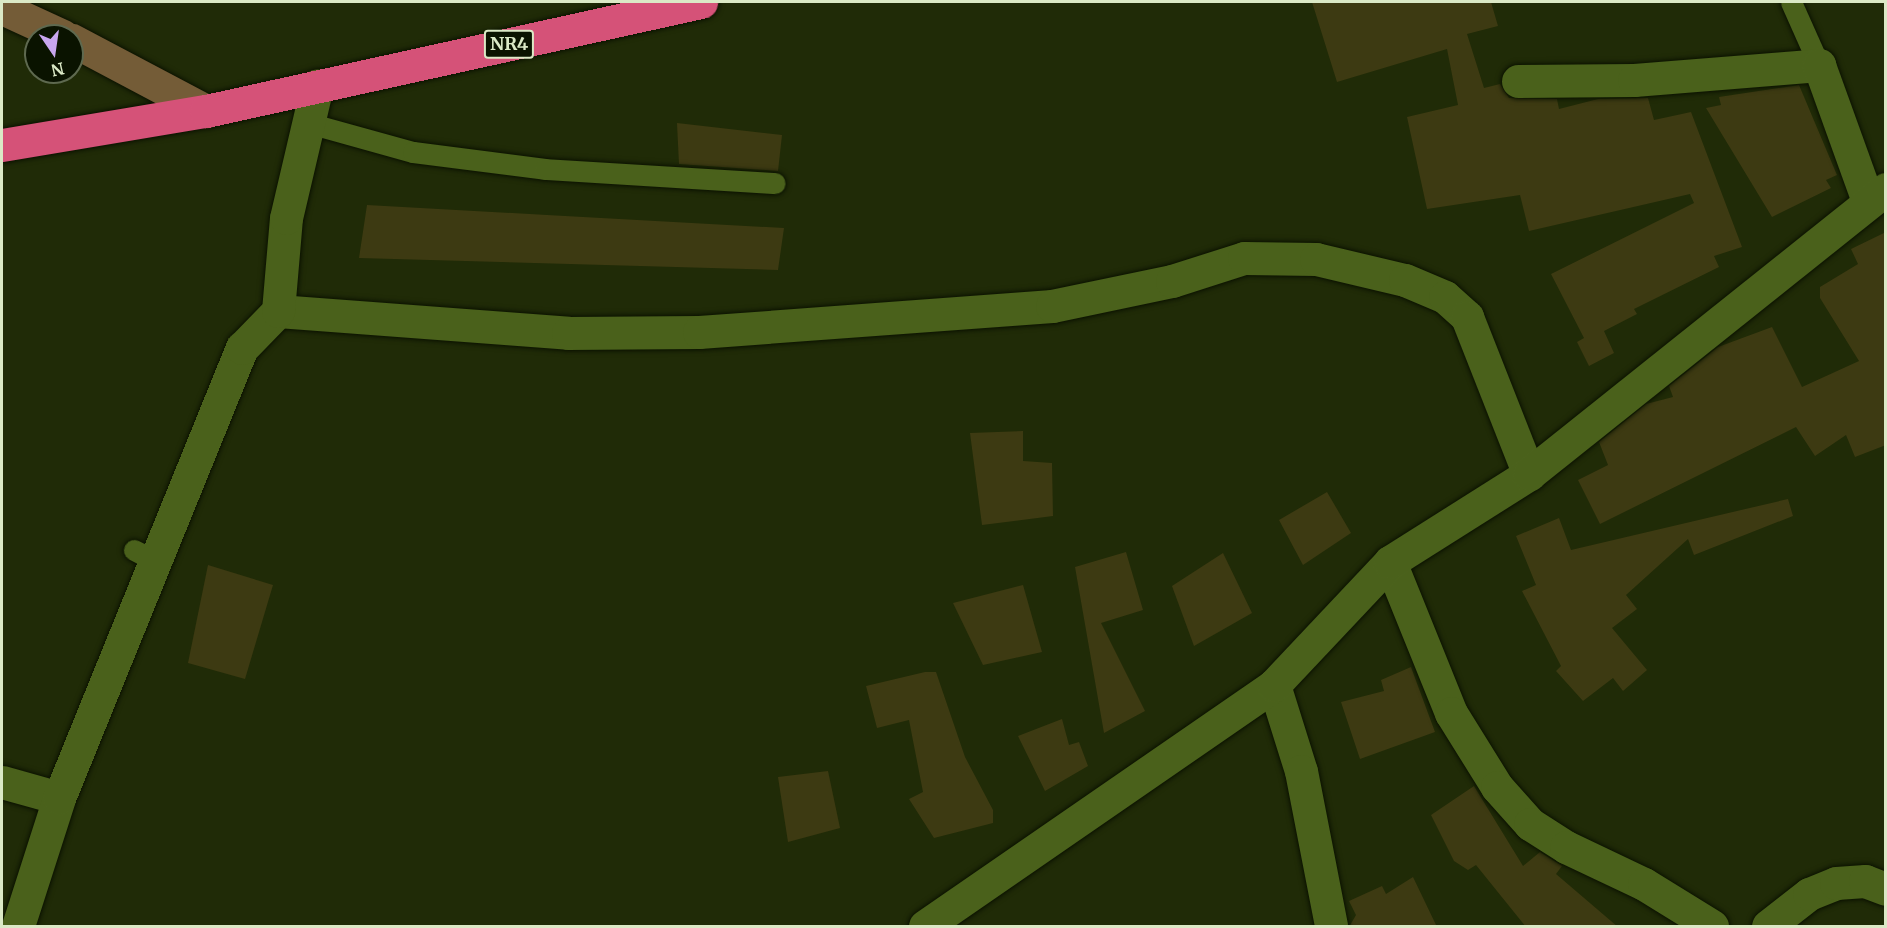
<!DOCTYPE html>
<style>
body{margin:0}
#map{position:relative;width:1887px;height:928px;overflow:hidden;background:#202b07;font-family:Merriweather,serif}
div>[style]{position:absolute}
.building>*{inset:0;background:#3d3a12}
.roads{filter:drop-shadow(0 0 2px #0b1201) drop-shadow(0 0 2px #0b1201)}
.lane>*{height:21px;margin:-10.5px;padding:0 10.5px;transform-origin:10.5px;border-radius:10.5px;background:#4a611b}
.street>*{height:33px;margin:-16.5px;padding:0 16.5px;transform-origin:16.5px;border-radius:16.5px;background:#4a611b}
.secondary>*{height:33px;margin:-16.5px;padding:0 16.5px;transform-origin:16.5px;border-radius:16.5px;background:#745c37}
.highway>*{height:33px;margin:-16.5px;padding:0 16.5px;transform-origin:16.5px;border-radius:16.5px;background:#d55278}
span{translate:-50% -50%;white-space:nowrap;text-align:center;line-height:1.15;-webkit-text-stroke:4.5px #0a1300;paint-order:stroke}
.shield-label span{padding:2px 4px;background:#0a1300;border:2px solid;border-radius:4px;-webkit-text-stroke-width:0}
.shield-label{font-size:18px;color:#dbe9c6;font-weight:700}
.frame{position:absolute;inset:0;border:3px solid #dbe9c6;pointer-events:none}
.north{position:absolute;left:24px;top:24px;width:60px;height:60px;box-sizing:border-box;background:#0a1300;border:2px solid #5e694f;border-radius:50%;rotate:167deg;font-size:16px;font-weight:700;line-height:24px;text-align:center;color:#dbe9c6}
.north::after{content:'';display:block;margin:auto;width:21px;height:27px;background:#c8a6ef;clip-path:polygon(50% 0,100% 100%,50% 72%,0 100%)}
</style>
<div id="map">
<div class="building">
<i style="clip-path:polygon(1312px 2px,1491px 2px,1498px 26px,1467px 34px,1484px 88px,1500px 84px,1509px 98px,1557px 99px,1559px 109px,1598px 99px,1648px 98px,1654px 120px,1691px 112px,1742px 247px,1714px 256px,1719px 267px,1634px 309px,1637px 314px,1604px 331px,1614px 353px,1589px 366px,1577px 342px,1584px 338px,1551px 274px,1694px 203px,1690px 194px,1529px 231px,1520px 195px,1427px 209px,1407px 117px,1458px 105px,1447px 49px,1337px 82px)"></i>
<i style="clip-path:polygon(1799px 85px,1837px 175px,1826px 180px,1831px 188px,1772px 217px,1706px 108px,1721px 105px,1719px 97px)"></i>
<i style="clip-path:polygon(677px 123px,782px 135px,778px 171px,679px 164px)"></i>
<i style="clip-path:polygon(367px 205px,547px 215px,784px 228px,778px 270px,359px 258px)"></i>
<i style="clip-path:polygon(1886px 232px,1886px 445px,1855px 457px,1846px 435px,1815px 456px,1796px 427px,1600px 524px,1578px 480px,1608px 465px,1599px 442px,1646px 404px,1673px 397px,1669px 386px,1718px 347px,1772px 327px,1802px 387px,1859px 361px,1820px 298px,1820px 287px,1858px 264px,1851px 249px)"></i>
<i style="clip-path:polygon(1023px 431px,1023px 461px,1052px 463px,1053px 516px,982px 525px,970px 433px)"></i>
<i style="clip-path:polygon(1327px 492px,1351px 533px,1303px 565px,1279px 520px)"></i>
<i style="clip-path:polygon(1788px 499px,1793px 516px,1694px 555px,1688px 539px,1626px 595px,1637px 609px,1612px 628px,1647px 670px,1623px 691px,1613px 678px,1583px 701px,1556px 671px,1561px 666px,1522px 591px,1536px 585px,1516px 536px,1559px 518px,1571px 550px)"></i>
<i style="clip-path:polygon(1126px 552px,1143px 610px,1101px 623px,1145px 711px,1104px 733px,1075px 567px)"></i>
<i style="clip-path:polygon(1223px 553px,1252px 613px,1194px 646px,1172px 586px)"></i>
<i style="clip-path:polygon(208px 565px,273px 585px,245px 679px,188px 663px)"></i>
<i style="clip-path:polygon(1023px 585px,1042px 652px,983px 665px,953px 603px)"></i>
<i style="clip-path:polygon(1411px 667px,1435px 732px,1360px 759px,1341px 702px,1384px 691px,1381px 680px)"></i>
<i style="clip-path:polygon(925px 672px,936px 672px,965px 757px,993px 810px,993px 823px,934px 838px,909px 799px,923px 792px,909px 720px,877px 728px,866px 686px)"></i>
<i style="clip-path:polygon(1062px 719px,1069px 745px,1079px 742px,1088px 766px,1045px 791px,1018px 736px)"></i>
<i style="clip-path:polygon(828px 771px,840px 828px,788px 842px,778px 777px)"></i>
<i style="clip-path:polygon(1474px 786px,1523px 866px,1540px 852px,1562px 866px,1556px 874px,1618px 927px,1526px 927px,1476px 865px,1468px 870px,1454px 861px,1431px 815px)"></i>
<i style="clip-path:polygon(1413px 877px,1437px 927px,1349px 927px,1356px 915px,1349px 901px,1382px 886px,1386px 894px)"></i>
</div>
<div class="roads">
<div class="lane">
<i style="left:1791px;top:2px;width:69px;rotate:66deg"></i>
<i style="left:312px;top:124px;width:105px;rotate:15.5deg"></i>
<i style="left:413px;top:152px;width:133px;rotate:7.3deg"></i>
<i style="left:545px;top:169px;width:230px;rotate:3.5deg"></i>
<i style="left:134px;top:550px;width:27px;rotate:27deg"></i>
</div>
<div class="street">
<i style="left:1518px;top:81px;width:116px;rotate:-0.5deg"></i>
<i style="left:1634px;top:80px;width:186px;rotate:-4.6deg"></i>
<i style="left:1819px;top:65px;width:145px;rotate:70.2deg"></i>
<i style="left:278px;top:311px;width:291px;rotate:4.3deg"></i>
<i style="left:568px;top:333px;width:131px;rotate:-0.4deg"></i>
<i style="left:699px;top:332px;width:354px;rotate:-4.2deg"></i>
<i style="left:1052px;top:306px;width:123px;rotate:-11.8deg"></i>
<i style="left:1172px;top:281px;width:76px;rotate:-17.7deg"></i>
<i style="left:1244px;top:258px;width:72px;rotate:0.8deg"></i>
<i style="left:1316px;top:259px;width:91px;rotate:13.3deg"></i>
<i style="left:1405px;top:280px;width:43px;rotate:23deg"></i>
<i style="left:1445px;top:297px;width:30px;rotate:42deg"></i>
<i style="left:1467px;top:317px;width:169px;rotate:68.5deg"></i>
<i style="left:1390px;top:562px;width:163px;rotate:68deg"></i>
<i style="left:1451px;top:713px;width:87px;rotate:58.1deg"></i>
<i style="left:1497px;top:787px;width:50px;rotate:48.3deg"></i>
<i style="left:1530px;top:824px;width:43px;rotate:32.6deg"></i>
<i style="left:1566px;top:847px;width:86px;rotate:25.4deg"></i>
<i style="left:1644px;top:884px;width:80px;rotate:31.7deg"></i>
<i style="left:1274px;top:685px;width:90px;rotate:72.6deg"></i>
<i style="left:1301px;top:771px;width:158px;rotate:79deg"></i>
<i style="left:2px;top:782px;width:59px;rotate:15.7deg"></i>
<i style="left:18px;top:926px;width:134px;rotate:-72.2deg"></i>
<i style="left:59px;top:798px;width:486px;rotate:-67.9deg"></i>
<i style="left:242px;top:348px;width:52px;rotate:-45.8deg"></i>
<i style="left:278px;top:311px;width:93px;rotate:-85.1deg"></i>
<i style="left:286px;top:218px;width:136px;rotate:-76.8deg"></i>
<i style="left:925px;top:926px;width:424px;rotate:-34.6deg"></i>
<i style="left:1274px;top:685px;width:169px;rotate:-46.7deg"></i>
<i style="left:1390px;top:562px;width:165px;rotate:-32.3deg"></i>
<i style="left:1529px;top:474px;width:457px;rotate:-38.6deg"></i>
<i style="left:1768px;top:926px;width:52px;rotate:-38deg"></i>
<i style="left:1809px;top:894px;width:29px;rotate:-22deg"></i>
<i style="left:1836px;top:883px;width:29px;rotate:-4deg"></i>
<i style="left:1865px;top:881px;width:22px;rotate:21deg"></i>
</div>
<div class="secondary">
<i style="left:2px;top:8px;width:67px;rotate:24.7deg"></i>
<i style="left:72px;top:40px;width:152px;rotate:27.9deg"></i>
</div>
<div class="highway">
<i style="left:2px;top:145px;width:207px;rotate:-9.5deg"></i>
<i style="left:206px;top:111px;width:507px;rotate:-12.42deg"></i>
</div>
</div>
<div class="shield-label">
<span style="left:509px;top:44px">NR4</span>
</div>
<div class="frame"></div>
<div class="north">N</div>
</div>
